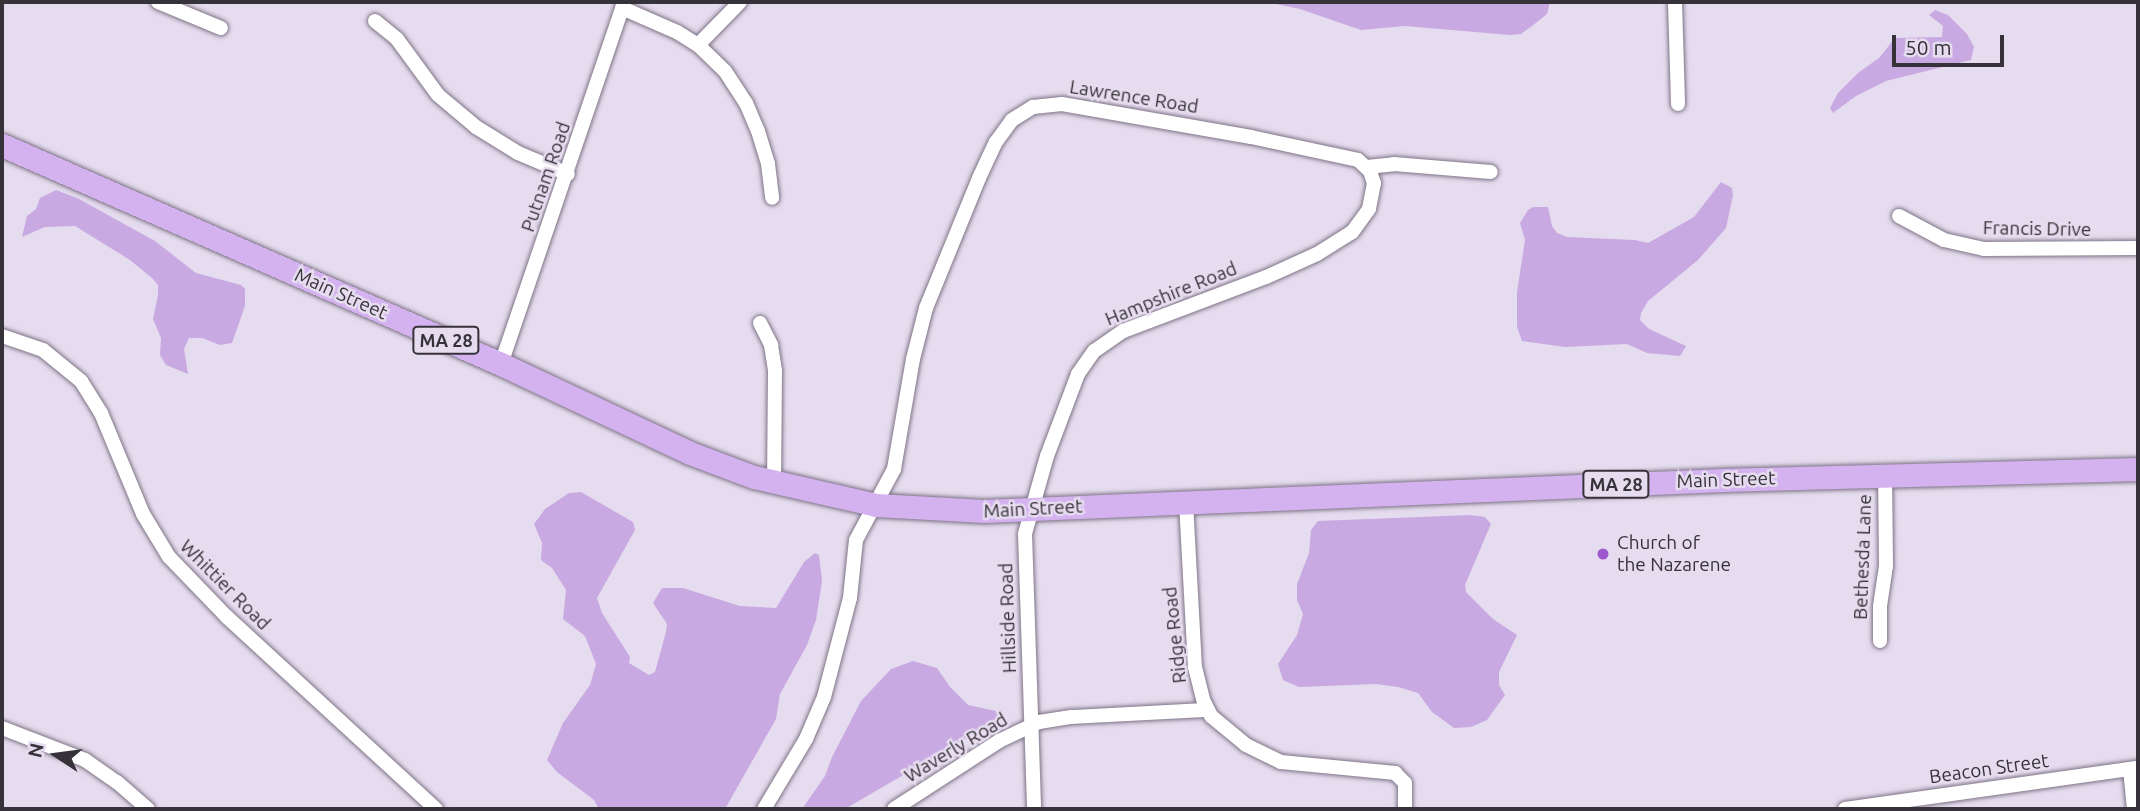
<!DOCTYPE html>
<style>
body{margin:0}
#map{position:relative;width:2140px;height:811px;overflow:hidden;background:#e6dcef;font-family:Ubuntu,sans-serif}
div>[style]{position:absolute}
.green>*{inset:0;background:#c8a9e1}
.roads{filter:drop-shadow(0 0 2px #7e7486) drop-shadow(0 0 2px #7e7486)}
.minor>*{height:14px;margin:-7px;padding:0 7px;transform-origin:7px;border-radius:7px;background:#fff}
.primary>*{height:23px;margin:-11.5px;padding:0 11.5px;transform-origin:11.5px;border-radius:11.5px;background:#d4b1ef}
.dots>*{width:19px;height:19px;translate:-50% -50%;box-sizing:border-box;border:4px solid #e6dcef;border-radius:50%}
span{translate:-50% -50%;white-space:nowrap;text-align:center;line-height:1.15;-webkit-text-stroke:5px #e6dcef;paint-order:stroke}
.shield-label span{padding:2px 5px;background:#e6dcef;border:2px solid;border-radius:5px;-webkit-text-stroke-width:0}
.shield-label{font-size:18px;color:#363239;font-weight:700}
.street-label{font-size:19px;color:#363239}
.poi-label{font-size:19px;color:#363239}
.left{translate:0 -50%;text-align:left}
.frame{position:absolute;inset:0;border:4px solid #363239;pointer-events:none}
.north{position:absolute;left:21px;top:720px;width:70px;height:70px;-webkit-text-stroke:5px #e6dcef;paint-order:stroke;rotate:283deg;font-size:19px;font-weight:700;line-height:28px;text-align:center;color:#363239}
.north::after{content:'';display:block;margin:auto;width:24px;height:32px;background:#363239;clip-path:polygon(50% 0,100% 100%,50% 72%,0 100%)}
.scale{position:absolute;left:1892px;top:35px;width:112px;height:32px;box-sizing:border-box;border:4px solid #363239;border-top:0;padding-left:9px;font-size:21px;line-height:24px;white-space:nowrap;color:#363239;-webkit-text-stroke:5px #e6dcef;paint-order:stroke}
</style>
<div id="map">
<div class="green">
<i style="clip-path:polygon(1266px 2px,1550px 2px,1547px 14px,1532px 26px,1521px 34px,1510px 35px,1405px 26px,1361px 30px,1300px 9px)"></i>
<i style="clip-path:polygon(1935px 10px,1948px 15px,1967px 34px,1974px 47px,1971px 60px,1886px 81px,1856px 96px,1833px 113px,1830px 108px,1838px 93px,1858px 73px,1879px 58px,1895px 38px,1942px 37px,1943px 26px,1929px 15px)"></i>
<i style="clip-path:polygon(1721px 182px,1732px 188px,1733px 195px,1726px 228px,1698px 260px,1648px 301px,1641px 313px,1640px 320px,1649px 329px,1686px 346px,1680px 356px,1647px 353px,1627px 344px,1565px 347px,1522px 341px,1517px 327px,1517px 292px,1525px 240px,1520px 223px,1528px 210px,1533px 207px,1548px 207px,1552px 226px,1557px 233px,1567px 237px,1635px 240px,1648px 243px,1694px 217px)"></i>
<i style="clip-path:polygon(56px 190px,79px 199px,155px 241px,196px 273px,241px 285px,245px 289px,245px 306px,232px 343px,220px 345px,202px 338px,189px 338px,184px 349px,188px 374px,166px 365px,160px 355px,161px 338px,153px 319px,158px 295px,158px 285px,153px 279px,130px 260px,75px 226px,45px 227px,22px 237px,27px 216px,36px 209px,40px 198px)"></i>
<i style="clip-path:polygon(581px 492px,633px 522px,635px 530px,597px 598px,602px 613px,630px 657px,629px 663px,649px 675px,655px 672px,666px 632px,667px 624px,653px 603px,662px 588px,683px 588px,740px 606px,776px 608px,804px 562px,815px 553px,819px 555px,822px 581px,816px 620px,807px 645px,780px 694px,776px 719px,725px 809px,599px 809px,594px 800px,557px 772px,547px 760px,563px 723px,590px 685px,596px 664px,585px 636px,563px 619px,566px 590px,552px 568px,541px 560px,542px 543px,534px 524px,545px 509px,569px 493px)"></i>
<i style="clip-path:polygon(1470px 515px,1485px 517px,1491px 524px,1465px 585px,1466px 592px,1493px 619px,1517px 635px,1499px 672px,1499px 685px,1505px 695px,1487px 720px,1471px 727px,1454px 728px,1432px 712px,1418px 693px,1398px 687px,1376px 684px,1299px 687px,1283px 680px,1278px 664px,1297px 635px,1303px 614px,1297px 600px,1297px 584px,1309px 553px,1311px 530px,1318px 521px)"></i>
<i style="clip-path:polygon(913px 661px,937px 668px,950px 687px,968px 705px,996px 711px,1001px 718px,845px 809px,802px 809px,825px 776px,832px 757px,861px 701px,891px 669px)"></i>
</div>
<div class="roads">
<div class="minor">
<i style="left:158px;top:2px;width:68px;rotate:22.4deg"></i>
<i style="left:1675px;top:2px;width:102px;rotate:88.3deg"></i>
<i style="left:622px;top:8px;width:60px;rotate:23.6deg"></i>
<i style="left:677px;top:32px;width:25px;rotate:32deg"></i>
<i style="left:698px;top:45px;width:37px;rotate:44deg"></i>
<i style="left:725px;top:71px;width:38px;rotate:57deg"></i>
<i style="left:746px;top:103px;width:30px;rotate:67deg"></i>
<i style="left:758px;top:131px;width:34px;rotate:73deg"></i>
<i style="left:768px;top:164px;width:34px;rotate:83deg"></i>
<i style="left:375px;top:21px;width:28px;rotate:39deg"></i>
<i style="left:397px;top:39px;width:69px;rotate:53.8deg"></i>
<i style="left:438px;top:95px;width:50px;rotate:40.1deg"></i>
<i style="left:476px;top:127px;width:49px;rotate:31.8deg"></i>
<i style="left:518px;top:153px;width:54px;rotate:22.8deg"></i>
<i style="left:698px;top:45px;width:60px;rotate:-45.7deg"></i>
<i style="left:1367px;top:167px;width:27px;rotate:-6deg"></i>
<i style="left:1394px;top:164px;width:97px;rotate:4.7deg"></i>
<i style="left:1899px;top:216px;width:51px;rotate:28.1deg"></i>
<i style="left:1944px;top:240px;width:41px;rotate:12.7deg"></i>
<i style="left:1984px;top:249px;width:154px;rotate:-0.4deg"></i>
<i style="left:760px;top:323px;width:25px;rotate:63deg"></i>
<i style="left:771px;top:345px;width:26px;rotate:81deg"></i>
<i style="left:775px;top:371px;width:112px;rotate:90.5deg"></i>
<i style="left:2px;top:336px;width:43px;rotate:18.9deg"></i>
<i style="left:43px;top:350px;width:49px;rotate:39.2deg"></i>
<i style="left:81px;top:381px;width:38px;rotate:58deg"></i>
<i style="left:101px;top:413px;width:109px;rotate:67.4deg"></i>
<i style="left:143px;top:514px;width:50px;rotate:58.8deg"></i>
<i style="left:169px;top:557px;width:83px;rotate:46deg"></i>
<i style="left:227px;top:617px;width:284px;rotate:42.6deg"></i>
<i style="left:501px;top:364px;width:382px;rotate:-71.2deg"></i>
<i style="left:1186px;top:502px;width:165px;rotate:86.9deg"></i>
<i style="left:1195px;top:667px;width:36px;rotate:76deg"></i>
<i style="left:1204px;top:702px;width:16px;rotate:63deg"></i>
<i style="left:1211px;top:716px;width:45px;rotate:39.6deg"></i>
<i style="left:1246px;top:745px;width:39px;rotate:26deg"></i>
<i style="left:1281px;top:762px;width:115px;rotate:5.5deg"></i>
<i style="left:1395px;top:773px;width:14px;rotate:45deg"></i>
<i style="left:1405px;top:783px;width:26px;rotate:90deg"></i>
<i style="left:1880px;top:641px;width:35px;rotate:-90deg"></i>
<i style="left:1880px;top:606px;width:40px;rotate:-81.5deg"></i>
<i style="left:1886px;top:566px;width:92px;rotate:-90.6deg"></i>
<i style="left:2px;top:728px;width:89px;rotate:21.1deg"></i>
<i style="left:85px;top:760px;width:39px;rotate:35deg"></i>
<i style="left:117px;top:782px;width:41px;rotate:41.1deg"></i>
<i style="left:2130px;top:769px;width:40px;rotate:84.3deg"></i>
<i style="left:764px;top:809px;width:82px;rotate:-59deg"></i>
<i style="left:806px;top:739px;width:46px;rotate:-66.8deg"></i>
<i style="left:824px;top:697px;width:102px;rotate:-75.3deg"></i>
<i style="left:850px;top:598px;width:58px;rotate:-84.1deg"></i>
<i style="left:856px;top:540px;width:81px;rotate:-61.8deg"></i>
<i style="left:894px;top:469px;width:112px;rotate:-80.2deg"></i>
<i style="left:913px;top:359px;width:53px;rotate:-75.7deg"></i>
<i style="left:926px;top:308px;width:140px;rotate:-67.8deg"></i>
<i style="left:979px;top:178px;width:40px;rotate:-65deg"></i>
<i style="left:996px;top:142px;width:27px;rotate:-54deg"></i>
<i style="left:1012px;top:120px;width:25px;rotate:-32deg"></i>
<i style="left:1033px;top:107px;width:29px;rotate:-6deg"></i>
<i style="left:1062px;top:104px;width:192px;rotate:9.9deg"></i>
<i style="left:1251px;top:137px;width:109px;rotate:12.1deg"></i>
<i style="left:1358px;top:160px;width:16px;rotate:43deg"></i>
<i style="left:1370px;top:171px;width:13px;rotate:72deg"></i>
<i style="left:1374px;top:183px;width:26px;rotate:101deg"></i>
<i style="left:1369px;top:209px;width:29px;rotate:126deg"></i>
<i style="left:1352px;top:232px;width:41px;rotate:147.8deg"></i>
<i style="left:1317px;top:254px;width:56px;rotate:155.7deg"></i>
<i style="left:1266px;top:277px;width:153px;rotate:159.3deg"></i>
<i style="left:1123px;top:331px;width:35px;rotate:145deg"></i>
<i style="left:1094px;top:351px;width:28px;rotate:125deg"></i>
<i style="left:1078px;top:374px;width:88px;rotate:110.7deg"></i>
<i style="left:1047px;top:456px;width:81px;rotate:105.8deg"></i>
<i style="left:1025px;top:534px;width:275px;rotate:88.1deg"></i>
<i style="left:894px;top:809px;width:125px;rotate:-32.9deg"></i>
<i style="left:999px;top:741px;width:44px;rotate:-25.4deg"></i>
<i style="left:1039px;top:722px;width:33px;rotate:-9deg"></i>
<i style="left:1072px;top:717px;width:135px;rotate:-3deg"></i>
<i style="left:1845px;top:809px;width:296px;rotate:-8deg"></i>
</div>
<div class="primary">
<i style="left:2px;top:145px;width:545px;rotate:23.7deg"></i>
<i style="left:501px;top:364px;width:209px;rotate:25.2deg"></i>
<i style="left:690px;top:453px;width:68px;rotate:20.6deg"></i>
<i style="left:754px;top:477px;width:125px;rotate:12.9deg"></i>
<i style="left:876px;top:505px;width:108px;rotate:3.2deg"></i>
<i style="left:984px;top:511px;width:740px;rotate:-2.4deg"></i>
<i style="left:1723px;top:480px;width:415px;rotate:-1.5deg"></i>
</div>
</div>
<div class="dots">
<i style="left:1603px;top:554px;background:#9e58cd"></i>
</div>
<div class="shield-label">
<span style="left:446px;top:340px">MA 28</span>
<span style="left:1616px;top:484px">MA 28</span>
</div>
<div class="street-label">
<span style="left:1134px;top:97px;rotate:9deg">Lawrence Road</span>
<span style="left:546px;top:177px;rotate:-71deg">Putnam Road</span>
<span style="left:2037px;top:229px;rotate:1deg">Francis Drive</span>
<span style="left:341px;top:294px;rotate:24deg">Main Street</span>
<span style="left:1171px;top:294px;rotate:-22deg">Hampshire Road</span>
<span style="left:1726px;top:480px;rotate:-2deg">Main Street</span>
<span style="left:1033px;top:509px;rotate:-3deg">Main Street</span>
<span style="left:1863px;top:557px;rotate:-88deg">Bethesda Lane</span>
<span style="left:225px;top:585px;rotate:45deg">Whittier Road</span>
<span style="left:1008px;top:618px;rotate:-92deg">Hillside Road</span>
<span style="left:1175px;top:635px;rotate:-96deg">Ridge Road</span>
<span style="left:956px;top:748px;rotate:-31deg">Waverly Road</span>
<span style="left:1989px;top:769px;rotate:-8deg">Beacon Street</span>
</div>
<div class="poi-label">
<span class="left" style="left:1617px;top:554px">Church of<br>the Nazarene</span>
</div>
<div class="frame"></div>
<div class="north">N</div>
<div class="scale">50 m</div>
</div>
